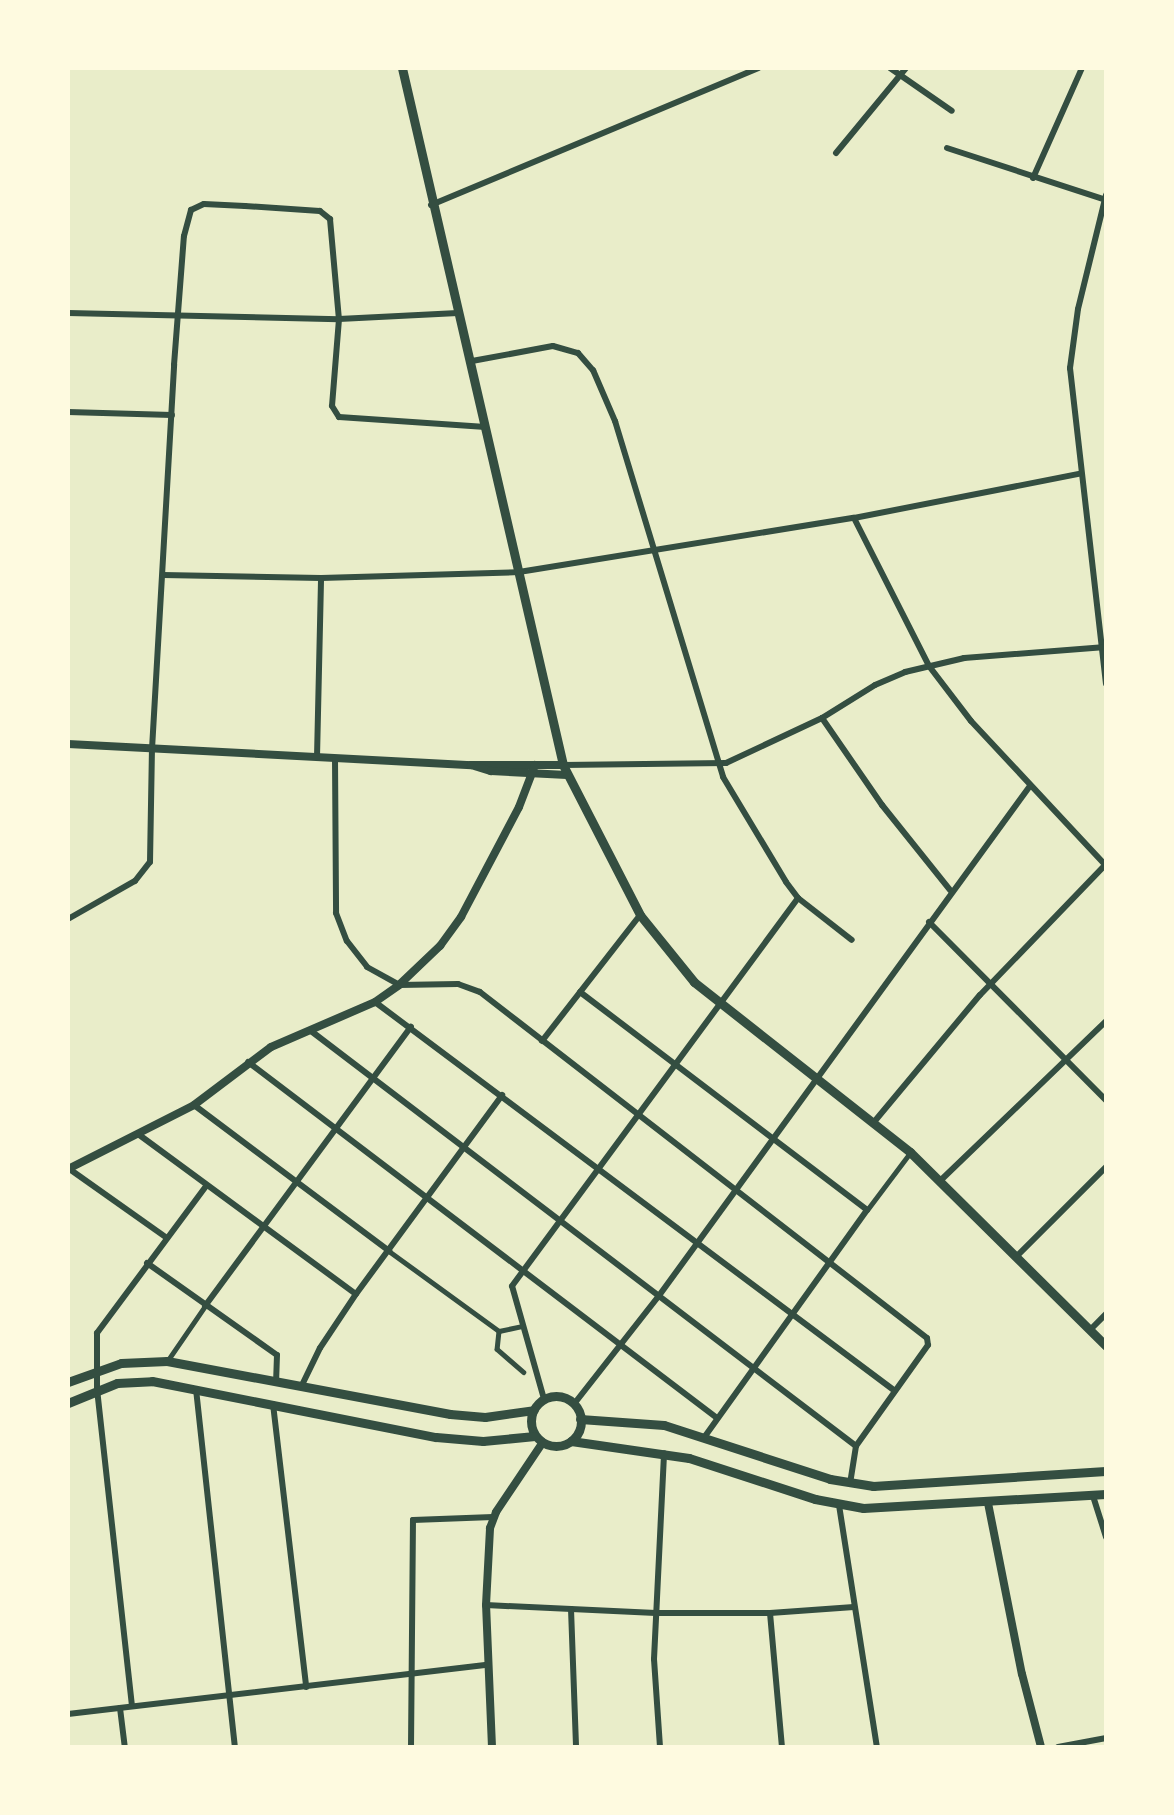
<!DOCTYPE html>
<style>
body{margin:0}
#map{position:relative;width:1174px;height:1815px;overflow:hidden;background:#e9edc9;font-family:"Source Serif 4",serif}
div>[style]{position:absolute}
.pedestrian>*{height:4.5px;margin:-2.25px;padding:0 2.25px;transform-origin:2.25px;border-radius:2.25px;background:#344e41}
.minor>*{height:6px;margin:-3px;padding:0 3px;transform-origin:3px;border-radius:3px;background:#344e41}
.tertiary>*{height:8px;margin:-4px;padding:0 4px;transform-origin:4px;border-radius:4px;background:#344e41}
.secondary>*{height:9px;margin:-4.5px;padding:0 4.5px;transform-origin:4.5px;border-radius:4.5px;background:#344e41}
.secondary>.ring{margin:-4.5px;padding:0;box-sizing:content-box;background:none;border:9px solid #344e41;border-radius:50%}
span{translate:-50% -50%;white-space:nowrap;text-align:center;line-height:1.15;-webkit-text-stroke:5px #fefae0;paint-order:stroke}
.frame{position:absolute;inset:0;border:70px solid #fefae0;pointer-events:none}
</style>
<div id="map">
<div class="pedestrian">
<i style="left:867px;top:1210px;width:71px;rotate:-53deg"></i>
<i style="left:389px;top:1251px;width:136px;rotate:36deg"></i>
<i style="left:499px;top:1331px;width:24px;rotate:-12deg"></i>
<i style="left:499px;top:1331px;width:18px;rotate:96deg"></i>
<i style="left:497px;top:1349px;width:35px;rotate:41deg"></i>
<i style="left:168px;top:1360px;width:65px;rotate:-55.6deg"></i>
</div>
<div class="minor">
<i style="left:890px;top:68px;width:75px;rotate:34.7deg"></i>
<i style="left:947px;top:148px;width:167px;rotate:18.1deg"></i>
<i style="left:836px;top:153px;width:110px;rotate:-50.5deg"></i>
<i style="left:1033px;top:178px;width:120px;rotate:-66deg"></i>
<i style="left:1106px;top:195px;width:117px;rotate:103.8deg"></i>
<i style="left:1078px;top:309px;width:60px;rotate:97.7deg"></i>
<i style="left:1070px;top:368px;width:318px;rotate:83.5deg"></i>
<i style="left:431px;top:205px;width:355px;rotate:-22.7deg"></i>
<i style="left:68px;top:313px;width:271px;rotate:1.3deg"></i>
<i style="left:339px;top:319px;width:119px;rotate:-2.9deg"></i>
<i style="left:472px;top:361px;width:82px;rotate:-10.5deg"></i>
<i style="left:553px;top:346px;width:26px;rotate:16deg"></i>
<i style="left:578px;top:353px;width:23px;rotate:49deg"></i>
<i style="left:593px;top:370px;width:56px;rotate:66.7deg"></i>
<i style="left:615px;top:421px;width:372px;rotate:73.1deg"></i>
<i style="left:723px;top:777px;width:122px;rotate:59deg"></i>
<i style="left:786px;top:882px;width:20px;rotate:53deg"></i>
<i style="left:798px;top:898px;width:68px;rotate:37.9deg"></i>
<i style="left:68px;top:412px;width:104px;rotate:1.7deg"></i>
<i style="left:854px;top:518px;width:166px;rotate:63.1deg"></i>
<i style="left:929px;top:666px;width:69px;rotate:52.6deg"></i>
<i style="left:971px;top:721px;width:198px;rotate:47deg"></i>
<i style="left:163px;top:575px;width:158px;rotate:1.1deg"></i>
<i style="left:321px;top:578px;width:198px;rotate:-1.7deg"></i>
<i style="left:519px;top:572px;width:339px;rotate:-9.2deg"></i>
<i style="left:854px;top:518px;width:229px;rotate:-11.1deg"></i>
<i style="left:822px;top:718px;width:106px;rotate:55.4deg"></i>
<i style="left:882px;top:805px;width:109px;rotate:51.3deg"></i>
<i style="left:317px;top:757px;width:179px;rotate:-88.7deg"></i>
<i style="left:335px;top:759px;width:154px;rotate:89.6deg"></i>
<i style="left:336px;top:913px;width:30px;rotate:69deg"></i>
<i style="left:347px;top:941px;width:33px;rotate:52deg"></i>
<i style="left:367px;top:967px;width:37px;rotate:29deg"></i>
<i style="left:399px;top:985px;width:59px;rotate:-1deg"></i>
<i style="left:458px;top:984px;width:23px;rotate:20deg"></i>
<i style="left:480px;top:992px;width:565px;rotate:37.74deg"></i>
<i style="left:927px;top:1338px;width:7px;rotate:82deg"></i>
<i style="left:928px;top:1345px;width:124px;rotate:125.5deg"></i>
<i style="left:856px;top:1446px;width:36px;rotate:99deg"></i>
<i style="left:563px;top:765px;width:163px;rotate:-0.7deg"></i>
<i style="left:726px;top:763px;width:106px;rotate:-25.1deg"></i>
<i style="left:822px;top:718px;width:62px;rotate:-31.9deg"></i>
<i style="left:875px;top:685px;width:33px;rotate:-23deg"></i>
<i style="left:905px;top:672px;width:61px;rotate:-13.3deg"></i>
<i style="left:964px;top:658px;width:142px;rotate:-4.4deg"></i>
<i style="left:68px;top:919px;width:77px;rotate:-29.6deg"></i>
<i style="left:135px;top:881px;width:24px;rotate:-52deg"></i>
<i style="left:150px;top:862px;width:113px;rotate:-89deg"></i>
<i style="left:152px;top:749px;width:385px;rotate:-86.7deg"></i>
<i style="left:174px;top:365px;width:129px;rotate:-85.6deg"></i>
<i style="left:184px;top:236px;width:27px;rotate:-75deg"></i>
<i style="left:191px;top:210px;width:14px;rotate:-25deg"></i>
<i style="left:204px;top:204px;width:41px;rotate:2.8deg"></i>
<i style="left:245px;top:206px;width:75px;rotate:3.8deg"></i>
<i style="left:320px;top:211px;width:13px;rotate:39deg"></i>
<i style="left:330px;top:219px;width:100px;rotate:84.9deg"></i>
<i style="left:339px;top:319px;width:87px;rotate:94.6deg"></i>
<i style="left:332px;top:406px;width:13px;rotate:58deg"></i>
<i style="left:339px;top:417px;width:147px;rotate:3.9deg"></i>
<i style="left:929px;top:922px;width:251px;rotate:45.2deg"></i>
<i style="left:580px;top:992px;width:360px;rotate:37.2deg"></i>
<i style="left:867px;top:1210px;width:278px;rotate:125.6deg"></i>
<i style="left:375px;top:1002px;width:649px;rotate:36.8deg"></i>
<i style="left:311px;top:1031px;width:685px;rotate:37.29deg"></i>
<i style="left:542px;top:1041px;width:160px;rotate:-52.1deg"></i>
<i style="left:248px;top:1062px;width:589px;rotate:37.2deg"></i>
<i style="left:194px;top:1105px;width:244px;rotate:36.8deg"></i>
<i style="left:874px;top:1122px;width:165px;rotate:-50.2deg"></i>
<i style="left:980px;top:995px;width:182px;rotate:-46.1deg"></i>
<i style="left:138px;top:1134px;width:270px;rotate:36.3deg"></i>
<i style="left:68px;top:1168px;width:121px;rotate:35.3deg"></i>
<i style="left:941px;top:1180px;width:229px;rotate:-43.9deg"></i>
<i style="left:1017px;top:1256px;width:126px;rotate:-45deg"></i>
<i style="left:147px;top:1263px;width:159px;rotate:35.3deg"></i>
<i style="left:277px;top:1355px;width:25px;rotate:92deg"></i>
<i style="left:205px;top:1306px;width:347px;rotate:-53.6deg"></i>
<i style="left:1090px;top:1330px;width:23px;rotate:-45deg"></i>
<i style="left:302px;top:1385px;width:41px;rotate:-64.1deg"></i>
<i style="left:320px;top:1348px;width:65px;rotate:-56.3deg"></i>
<i style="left:356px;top:1294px;width:247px;rotate:-53.7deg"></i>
<i style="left:196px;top:1389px;width:360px;rotate:83.8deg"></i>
<i style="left:544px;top:1399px;width:117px;rotate:-105.8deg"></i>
<i style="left:512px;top:1286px;width:482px;rotate:-53.6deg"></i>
<i style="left:273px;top:1404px;width:285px;rotate:83.3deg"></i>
<i style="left:574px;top:1404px;width:136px;rotate:-51.9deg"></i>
<i style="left:658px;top:1297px;width:632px;rotate:-53.95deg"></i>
<i style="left:1093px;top:1496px;width:43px;rotate:72.4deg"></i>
<i style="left:839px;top:1505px;width:245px;rotate:81.1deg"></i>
<i style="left:486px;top:1605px;width:170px;rotate:2.7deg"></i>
<i style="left:656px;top:1613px;width:114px"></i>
<i style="left:770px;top:1613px;width:84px;rotate:-4.1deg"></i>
<i style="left:571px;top:1609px;width:138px;rotate:87.9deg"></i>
<i style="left:770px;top:1613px;width:135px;rotate:84.9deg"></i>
<i style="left:132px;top:1706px;width:318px;rotate:-96.3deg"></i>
<i style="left:97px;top:1390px;width:57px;rotate:-90deg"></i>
<i style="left:97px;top:1333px;width:183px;rotate:-53.4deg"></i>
<i style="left:120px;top:1708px;width:39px;rotate:83deg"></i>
<i style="left:68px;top:1714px;width:422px;rotate:-6.7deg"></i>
<i style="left:411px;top:1747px;width:227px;rotate:-89.5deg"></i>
<i style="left:413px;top:1520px;width:80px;rotate:-2.1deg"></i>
<i style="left:660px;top:1747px;width:88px;rotate:-93.9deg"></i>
<i style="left:654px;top:1659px;width:206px;rotate:-87.2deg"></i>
<i style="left:1058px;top:1747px;width:49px;rotate:-10.6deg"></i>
</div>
<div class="tertiary">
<i style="left:68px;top:744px;width:404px;rotate:3deg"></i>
<i style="left:471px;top:765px;width:92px"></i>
<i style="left:471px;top:765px;width:21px;rotate:17deg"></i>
<i style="left:491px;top:771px;width:76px;rotate:3deg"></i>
<i style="left:68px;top:1169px;width:141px;rotate:-26.9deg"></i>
<i style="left:194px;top:1105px;width:96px;rotate:-37deg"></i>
<i style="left:271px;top:1047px;width:113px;rotate:-23.4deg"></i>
<i style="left:375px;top:1002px;width:29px;rotate:-35deg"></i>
<i style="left:399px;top:985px;width:57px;rotate:-43.6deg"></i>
<i style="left:440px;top:946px;width:36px;rotate:-54deg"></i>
<i style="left:461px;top:917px;width:124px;rotate:-62.2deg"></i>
<i style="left:519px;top:807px;width:45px;rotate:-69.1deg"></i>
<i style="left:988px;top:1503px;width:174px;rotate:78.8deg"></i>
<i style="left:1022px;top:1674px;width:75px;rotate:75.4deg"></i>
<i style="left:492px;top:1747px;width:142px;rotate:-92.4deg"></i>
<i style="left:486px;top:1605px;width:77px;rotate:-87deg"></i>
<i style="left:490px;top:1528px;width:17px;rotate:-69deg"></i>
<i style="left:496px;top:1512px;width:84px;rotate:-56.1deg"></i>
</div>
<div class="secondary">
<i style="left:402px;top:68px;width:715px;rotate:76.99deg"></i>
<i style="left:563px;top:765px;width:169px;rotate:62.8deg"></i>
<i style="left:640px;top:915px;width:86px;rotate:51.1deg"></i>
<i style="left:694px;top:982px;width:275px;rotate:38.2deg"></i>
<i style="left:910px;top:1152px;width:276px;rotate:44.7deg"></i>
<i style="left:68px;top:1382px;width:56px;rotate:-19.7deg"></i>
<i style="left:121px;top:1363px;width:46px;rotate:-2.5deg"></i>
<i style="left:167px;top:1361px;width:288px;rotate:10.6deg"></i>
<i style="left:450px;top:1414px;width:35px;rotate:5deg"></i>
<i style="left:485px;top:1417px;width:49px;rotate:-8.1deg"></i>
<i class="ring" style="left:531px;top:1396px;width:41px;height:41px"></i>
<i style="left:68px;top:1403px;width:53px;rotate:-22.2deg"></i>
<i style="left:117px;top:1383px;width:35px;rotate:-3deg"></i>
<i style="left:152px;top:1381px;width:289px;rotate:11.2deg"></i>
<i style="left:436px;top:1437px;width:47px;rotate:4.9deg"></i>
<i style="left:483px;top:1441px;width:52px;rotate:-5.5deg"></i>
<i style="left:580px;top:1419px;width:84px;rotate:4.1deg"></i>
<i style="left:664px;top:1425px;width:175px;rotate:18deg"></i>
<i style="left:830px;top:1479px;width:44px;rotate:9.2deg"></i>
<i style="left:873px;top:1486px;width:233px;rotate:-3.7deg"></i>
<i style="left:571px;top:1441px;width:119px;rotate:8.2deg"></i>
<i style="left:689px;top:1458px;width:133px;rotate:18deg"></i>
<i style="left:815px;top:1499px;width:49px;rotate:10.6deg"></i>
<i style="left:863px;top:1508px;width:243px;rotate:-3.3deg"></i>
</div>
<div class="frame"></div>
</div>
